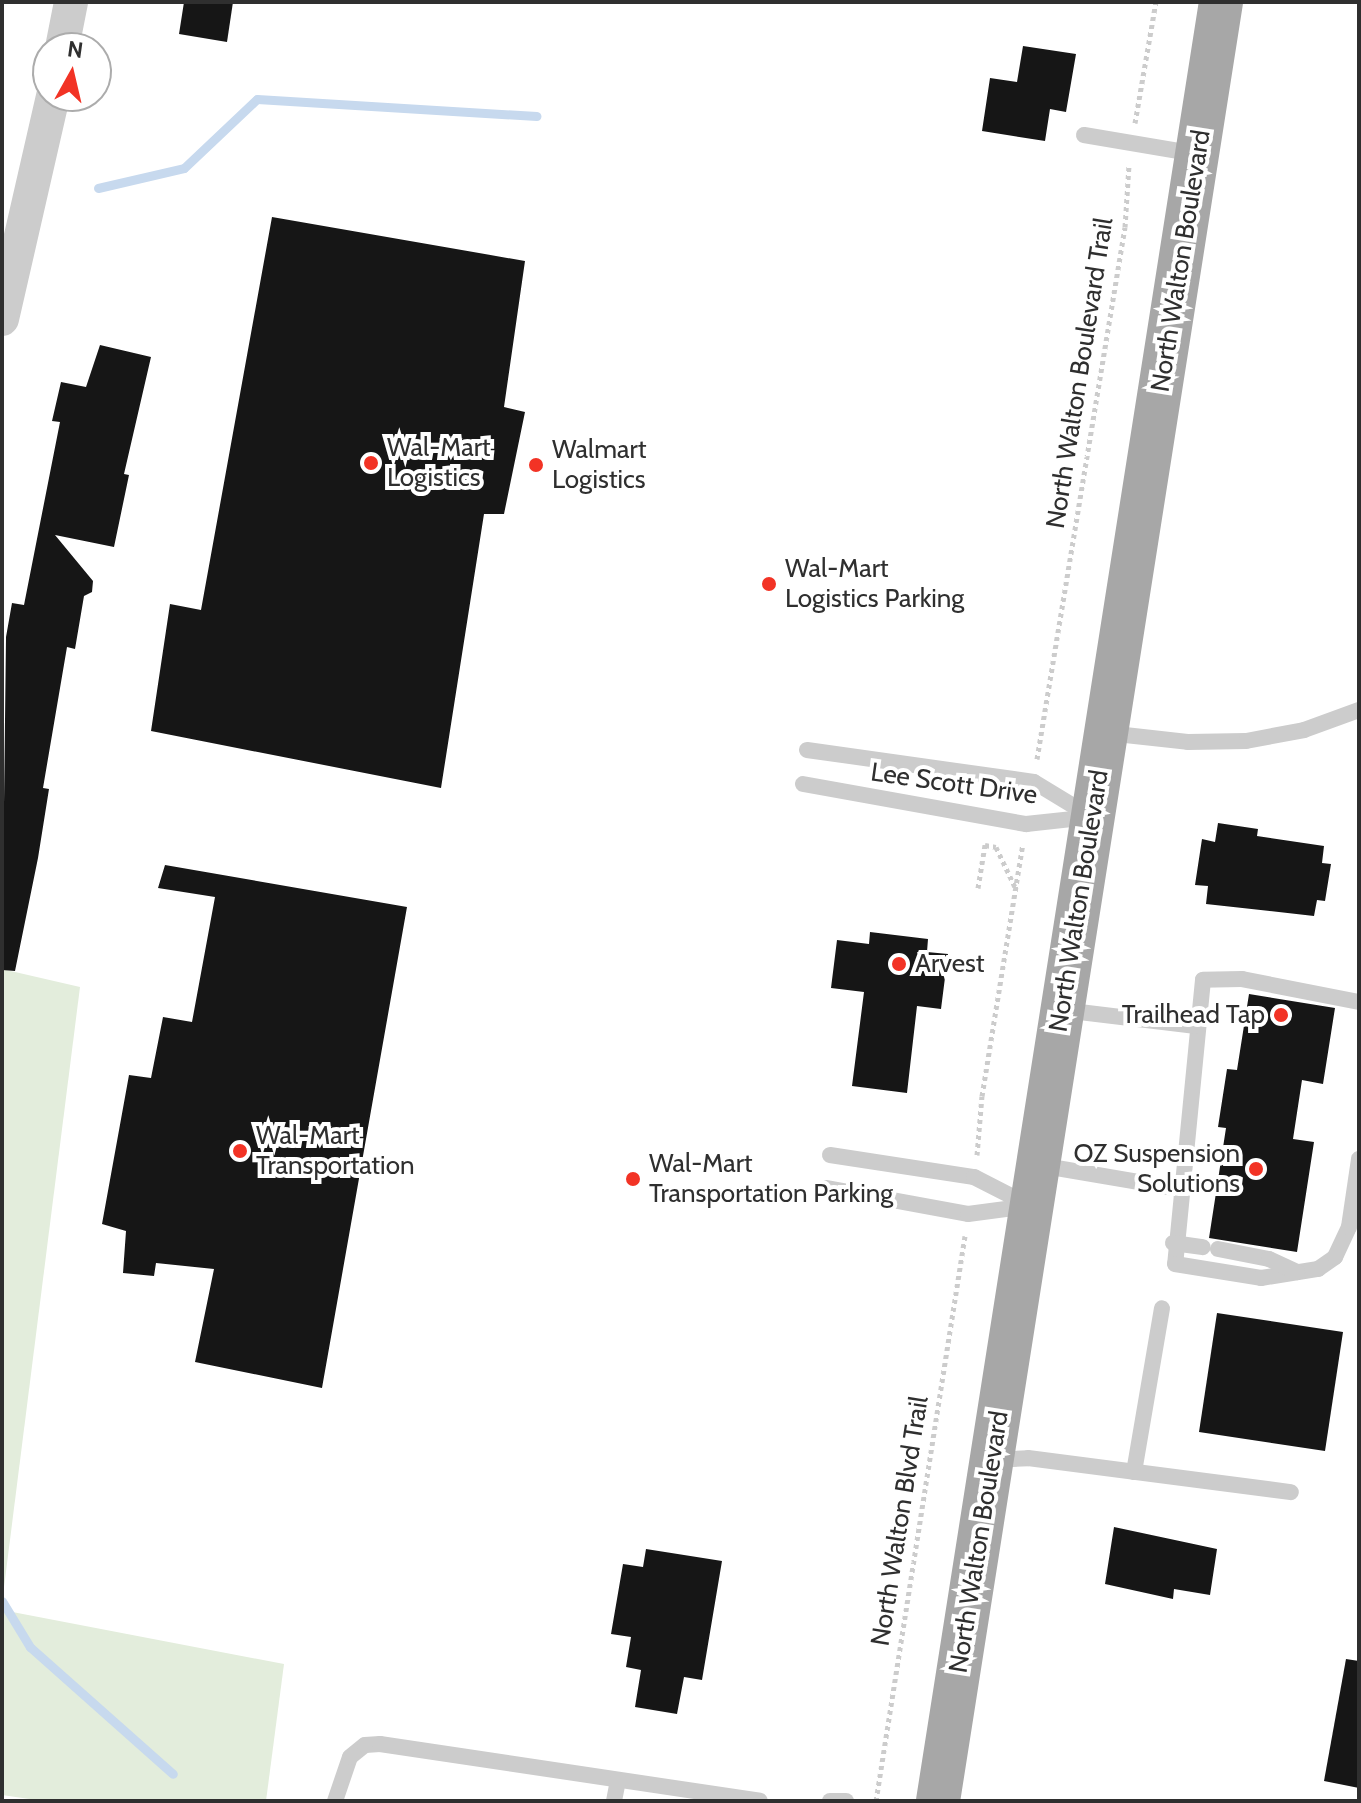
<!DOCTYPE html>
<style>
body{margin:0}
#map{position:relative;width:1361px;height:1803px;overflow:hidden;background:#fff;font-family:Cabin,sans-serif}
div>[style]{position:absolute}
.green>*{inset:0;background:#e3eddc}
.stream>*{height:9px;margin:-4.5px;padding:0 4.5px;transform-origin:4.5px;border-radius:4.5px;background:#c7d9ee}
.building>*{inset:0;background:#161616}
.path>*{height:5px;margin-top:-2.5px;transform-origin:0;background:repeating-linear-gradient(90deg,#ccc 0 4px,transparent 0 8px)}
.lane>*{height:16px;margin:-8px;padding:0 8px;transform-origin:8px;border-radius:8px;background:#ccc}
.street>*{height:34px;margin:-17px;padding:0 17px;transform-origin:17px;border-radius:17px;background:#ccc}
.primary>*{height:44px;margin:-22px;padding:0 22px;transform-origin:22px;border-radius:22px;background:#a7a7a7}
.dots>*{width:22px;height:22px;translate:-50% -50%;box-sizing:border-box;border:4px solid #fff;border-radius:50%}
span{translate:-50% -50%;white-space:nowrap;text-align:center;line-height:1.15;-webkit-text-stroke:8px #fff;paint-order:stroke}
.street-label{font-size:26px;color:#2f2f2f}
.poi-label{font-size:26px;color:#2f2f2f}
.left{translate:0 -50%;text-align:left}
.right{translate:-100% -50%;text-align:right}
.frame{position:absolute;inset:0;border:4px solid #2f2f2f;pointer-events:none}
.north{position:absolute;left:32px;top:32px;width:80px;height:80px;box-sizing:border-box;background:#fff;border:2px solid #acacac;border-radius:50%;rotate:8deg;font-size:22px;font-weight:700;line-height:32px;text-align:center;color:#2f2f2f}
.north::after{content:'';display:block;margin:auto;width:28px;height:36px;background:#f23325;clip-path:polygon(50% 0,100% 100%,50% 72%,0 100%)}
</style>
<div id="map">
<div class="green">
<i style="clip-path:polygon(2px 969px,80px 987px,2px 1603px)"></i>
<i style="clip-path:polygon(2px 1610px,284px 1664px,266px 1801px,43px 1801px,2px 1795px)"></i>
</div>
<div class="stream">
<i style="left:98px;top:188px;width:88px;rotate:-13.1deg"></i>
<i style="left:184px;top:168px;width:100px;rotate:-43.4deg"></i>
<i style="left:257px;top:99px;width:280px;rotate:3.5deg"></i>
<i style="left:2px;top:1601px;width:54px;rotate:58.7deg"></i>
<i style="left:30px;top:1647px;width:191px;rotate:41.6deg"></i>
</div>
<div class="building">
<i style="clip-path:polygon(184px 2px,233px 2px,227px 42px,179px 34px)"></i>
<i style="clip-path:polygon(1023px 46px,1076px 54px,1066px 112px,1050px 109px,1045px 141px,982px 131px,990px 78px,1017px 82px)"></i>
<i style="clip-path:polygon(272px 217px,525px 261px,504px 407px,525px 412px,504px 514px,484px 514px,441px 788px,151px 731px,170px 604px,201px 610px)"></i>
<i style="clip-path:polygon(100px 345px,151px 357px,124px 474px,129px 475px,114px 547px,55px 535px,93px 581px,92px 592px,84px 596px,75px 649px,67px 647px,43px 788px,49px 789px,38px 858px,15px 971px,2px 970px,6px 637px,12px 603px,24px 605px,60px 422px,52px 421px,61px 382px,86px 387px)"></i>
<i style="clip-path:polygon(1218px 823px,1258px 829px,1257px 836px,1324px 846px,1322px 863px,1331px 864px,1325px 901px,1317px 900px,1314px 916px,1206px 904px,1208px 886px,1195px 885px,1202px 839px,1215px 842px)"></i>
<i style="clip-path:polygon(165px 865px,407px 907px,322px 1388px,195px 1362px,214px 1269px,156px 1263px,154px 1276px,123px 1273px,126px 1231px,102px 1224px,129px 1075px,151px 1078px,163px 1017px,192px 1022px,215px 897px,158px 888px)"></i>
<i style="clip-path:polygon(870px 932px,928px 939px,927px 952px,948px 954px,941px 1009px,917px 1006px,907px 1093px,852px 1086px,864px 992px,831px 988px,837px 940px,869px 944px)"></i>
<i style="clip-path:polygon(1249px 994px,1335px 1008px,1323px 1084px,1302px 1080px,1293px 1139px,1314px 1142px,1297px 1252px,1209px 1238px,1226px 1128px,1218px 1127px,1227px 1069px,1237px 1070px)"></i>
<i style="clip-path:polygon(1217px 1313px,1343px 1332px,1325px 1451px,1199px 1432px)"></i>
<i style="clip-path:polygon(1114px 1527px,1217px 1549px,1210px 1595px,1174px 1589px,1173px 1599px,1105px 1584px)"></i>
<i style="clip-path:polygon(646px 1549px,722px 1561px,702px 1680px,684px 1677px,677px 1714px,635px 1707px,641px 1670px,626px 1667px,631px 1637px,611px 1634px,623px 1564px,643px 1567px)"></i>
<i style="clip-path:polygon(1346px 1659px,1359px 1661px,1359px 1788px,1324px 1781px)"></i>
</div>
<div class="path">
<i style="left:1135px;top:123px;width:123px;rotate:-80.2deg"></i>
<i style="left:1037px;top:759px;width:539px;rotate:-80.61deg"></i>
<i style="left:1125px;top:227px;width:62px;rotate:-86.3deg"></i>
<i style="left:978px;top:888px;width:44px;rotate:-80.8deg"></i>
<i style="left:985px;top:845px;width:11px;rotate:10deg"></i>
<i style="left:996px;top:847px;width:44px;rotate:64.6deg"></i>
<i style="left:977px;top:1155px;width:59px;rotate:-85.2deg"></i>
<i style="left:982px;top:1096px;width:255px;rotate:-80.8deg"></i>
<i style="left:876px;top:1801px;width:572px;rotate:-81.05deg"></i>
</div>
<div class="lane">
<i style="left:1084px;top:135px;width:114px;rotate:9.6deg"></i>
<i style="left:1107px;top:733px;width:81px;rotate:6.3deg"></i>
<i style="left:1188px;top:742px;width:58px;rotate:-1deg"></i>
<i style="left:1246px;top:741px;width:59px;rotate:-10.7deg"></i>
<i style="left:1304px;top:730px;width:59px;rotate:-20deg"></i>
<i style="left:807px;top:750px;width:229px;rotate:8deg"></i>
<i style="left:1034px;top:782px;width:66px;rotate:31.3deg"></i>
<i style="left:803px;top:784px;width:227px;rotate:10.2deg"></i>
<i style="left:1026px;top:824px;width:64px;rotate:-6.2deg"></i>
<i style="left:1359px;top:1002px;width:119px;rotate:-168.9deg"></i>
<i style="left:1242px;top:979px;width:39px;rotate:179deg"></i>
<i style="left:1203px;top:980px;width:285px;rotate:95.6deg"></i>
<i style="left:1175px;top:1264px;width:87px;rotate:9.2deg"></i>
<i style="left:1261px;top:1278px;width:58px;rotate:-9deg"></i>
<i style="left:1318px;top:1269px;width:21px;rotate:-35deg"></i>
<i style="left:1335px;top:1257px;width:33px;rotate:-65deg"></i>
<i style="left:1349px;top:1227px;width:69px;rotate:-81.6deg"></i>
<i style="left:1063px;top:1010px;width:134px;rotate:6.9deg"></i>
<i style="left:830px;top:1155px;width:146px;rotate:8.7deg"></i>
<i style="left:974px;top:1177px;width:62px;rotate:27deg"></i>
<i style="left:1039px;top:1165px;width:142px;rotate:9.7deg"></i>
<i style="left:827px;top:1188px;width:143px;rotate:10.4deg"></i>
<i style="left:968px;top:1214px;width:62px;rotate:-7.5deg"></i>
<i style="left:1173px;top:1243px;width:30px;rotate:8deg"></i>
<i style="left:1218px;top:1249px;width:52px;rotate:11.1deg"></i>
<i style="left:1269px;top:1259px;width:31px;rotate:25deg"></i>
<i style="left:994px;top:1460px;width:34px;rotate:-3deg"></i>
<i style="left:1028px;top:1458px;width:265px;rotate:7.4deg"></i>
<i style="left:1134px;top:1472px;width:166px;rotate:-80.3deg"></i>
<i style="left:335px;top:1801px;width:46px;rotate:-71.2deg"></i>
<i style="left:350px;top:1757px;width:19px;rotate:-39deg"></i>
<i style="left:365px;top:1745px;width:15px;rotate:-4deg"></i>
<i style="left:380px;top:1744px;width:384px;rotate:8.5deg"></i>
<i style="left:614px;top:1801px;width:21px;rotate:-79deg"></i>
<i style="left:830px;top:1801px;width:16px"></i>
</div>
<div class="street">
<i style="left:62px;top:48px;width:47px;rotate:-78.9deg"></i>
<i style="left:2px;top:319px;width:229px;rotate:-77.1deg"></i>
</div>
<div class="primary">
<i style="left:938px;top:1801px;width:1821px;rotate:-81.06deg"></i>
</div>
<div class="dots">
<i style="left:371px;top:463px;background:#f23325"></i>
<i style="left:536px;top:465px;background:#f23325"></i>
<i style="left:769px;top:584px;background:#f23325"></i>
<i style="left:899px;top:964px;background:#f23325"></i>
<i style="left:1281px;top:1015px;background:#f23325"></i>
<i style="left:240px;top:1151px;background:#f23325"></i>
<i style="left:1256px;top:1169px;background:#f23325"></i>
<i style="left:633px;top:1179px;background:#f23325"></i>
</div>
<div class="street-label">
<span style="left:1181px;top:261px;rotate:-81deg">North Walton Boulevard</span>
<span style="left:1080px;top:373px;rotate:-81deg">North Walton Boulevard Trail</span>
<span style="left:954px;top:784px;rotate:8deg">Lee Scott Drive</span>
<span style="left:1079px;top:901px;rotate:-81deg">North Walton Boulevard</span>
<span style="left:900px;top:1521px;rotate:-81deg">North Walton Blvd Trail</span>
<span style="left:979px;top:1542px;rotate:-81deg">North Walton Boulevard</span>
</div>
<div class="poi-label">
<span class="left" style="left:387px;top:463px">Wal-Mart<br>Logistics</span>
<span class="left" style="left:552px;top:465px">Walmart<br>Logistics</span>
<span class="left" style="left:785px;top:584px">Wal-Mart<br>Logistics Parking</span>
<span class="left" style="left:915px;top:964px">Arvest</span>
<span class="right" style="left:1265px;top:1015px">Trailhead Tap</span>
<span class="left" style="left:256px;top:1151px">Wal-Mart<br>Transportation</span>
<span class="right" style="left:1240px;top:1169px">OZ Suspension<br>Solutions</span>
<span class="left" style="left:649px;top:1179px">Wal-Mart<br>Transportation Parking</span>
</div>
<div class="frame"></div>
<div class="north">N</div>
</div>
